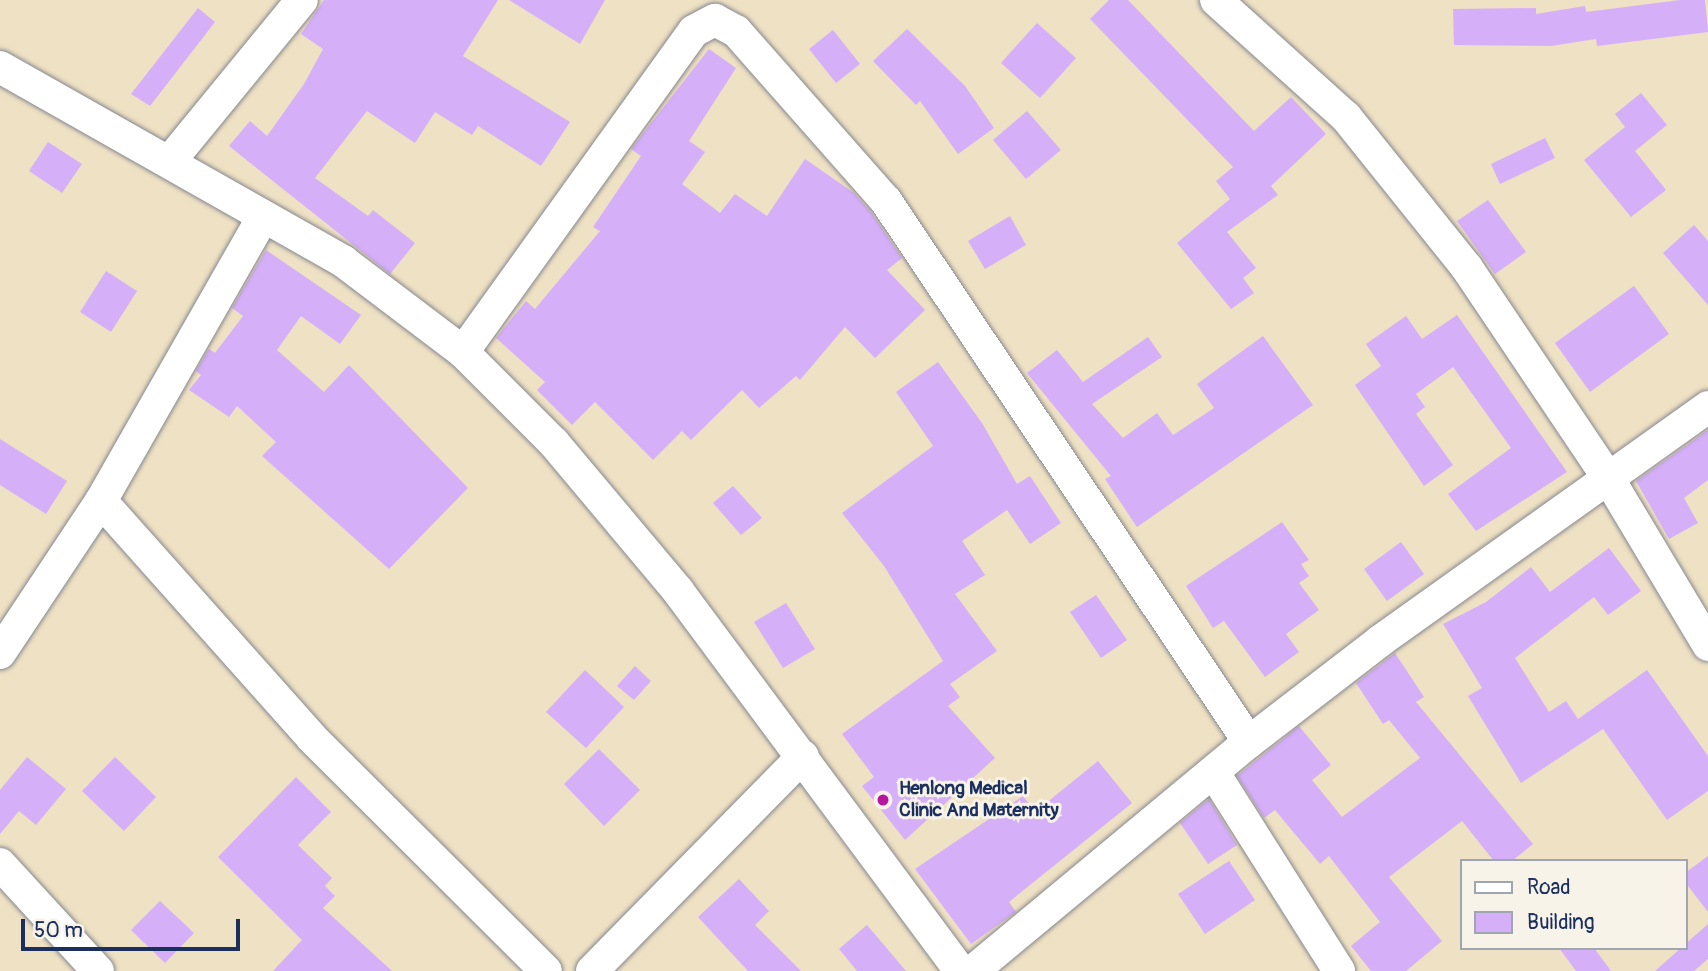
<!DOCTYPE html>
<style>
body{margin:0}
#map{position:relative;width:1708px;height:971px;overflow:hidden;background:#efe1c3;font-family:Pangolin,sans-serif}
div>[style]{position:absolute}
.building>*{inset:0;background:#d6aff9}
.roads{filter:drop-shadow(0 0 2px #858890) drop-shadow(0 0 2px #858890)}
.minor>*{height:32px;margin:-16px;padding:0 16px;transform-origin:16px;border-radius:16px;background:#fff}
.dots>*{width:19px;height:19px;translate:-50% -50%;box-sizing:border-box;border:4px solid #f7f3e8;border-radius:50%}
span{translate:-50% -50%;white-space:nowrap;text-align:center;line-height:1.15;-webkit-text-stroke:6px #f7f3e8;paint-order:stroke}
.poi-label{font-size:19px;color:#1b2f5e;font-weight:700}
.left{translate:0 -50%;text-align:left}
.legend{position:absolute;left:1460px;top:859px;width:228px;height:91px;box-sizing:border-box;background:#f7f3e8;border:2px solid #9fa5b1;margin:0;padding:9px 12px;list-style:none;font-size:21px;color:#1b2f5e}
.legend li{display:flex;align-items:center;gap:14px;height:35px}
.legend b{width:35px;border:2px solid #9fa5b1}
.scale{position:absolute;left:21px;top:919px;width:219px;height:32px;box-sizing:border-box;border:4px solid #1b2f5e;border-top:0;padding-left:9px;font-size:21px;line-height:24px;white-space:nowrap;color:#1b2f5e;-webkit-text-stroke:5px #f7f3e8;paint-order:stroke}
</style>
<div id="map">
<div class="building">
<i style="clip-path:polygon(324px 0,498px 0,463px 56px,570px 122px,541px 166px,478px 126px,472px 135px,435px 112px,415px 143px,367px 111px,315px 178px,368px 216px,373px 210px,415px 243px,390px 274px,229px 146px,250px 121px,267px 136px,304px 84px,323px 49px,301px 34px)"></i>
<i style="clip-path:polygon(509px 0,605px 0,580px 44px)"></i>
<i style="clip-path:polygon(1109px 0,1128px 0,1254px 131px,1291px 97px,1326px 134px,1271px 186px,1278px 195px,1227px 232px,1256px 268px,1243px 278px,1254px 293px,1231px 309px,1177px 243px,1230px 199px,1216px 181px,1233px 167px,1090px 19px)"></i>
<i style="clip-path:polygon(1680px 0,1705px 0,1708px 32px,1597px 46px,1596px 39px,1551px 46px,1454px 45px,1453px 9px,1536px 8px,1536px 14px,1585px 6px,1586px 12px)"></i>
<i style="clip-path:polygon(198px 8px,215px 22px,150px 106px,131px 94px)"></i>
<i style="clip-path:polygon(1037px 23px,1076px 58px,1040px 98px,1001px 63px)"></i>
<i style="clip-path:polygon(907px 29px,965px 86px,994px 128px,958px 154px,920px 101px,916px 105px,873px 61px)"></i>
<i style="clip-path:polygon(833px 30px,860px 64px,836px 83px,809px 49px)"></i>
<i style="clip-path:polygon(709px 49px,736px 68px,689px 141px,705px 152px,682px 184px,720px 213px,735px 194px,767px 216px,805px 159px,854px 193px,871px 212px,902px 258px,887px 270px,925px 310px,875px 358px,845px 327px,800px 380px,796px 376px,759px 408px,742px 390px,691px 440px,682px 431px,653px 460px,595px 402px,572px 425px,537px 390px,545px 382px,496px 338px,526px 301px,535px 309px,600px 231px,593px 227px,641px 156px,631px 149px)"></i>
<i style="clip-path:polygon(1641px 93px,1667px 125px,1635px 151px,1666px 190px,1631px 217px,1584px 160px,1625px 127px,1615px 114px)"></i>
<i style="clip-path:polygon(1027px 111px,1061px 150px,1026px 179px,993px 140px)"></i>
<i style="clip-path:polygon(1545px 138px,1555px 158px,1500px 184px,1491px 164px)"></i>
<i style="clip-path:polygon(48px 142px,82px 164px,62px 193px,29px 171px)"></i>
<i style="clip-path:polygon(1488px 200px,1526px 252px,1495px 274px,1457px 221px)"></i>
<i style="clip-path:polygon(1010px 216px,1026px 245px,985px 269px,968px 241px)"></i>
<i style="clip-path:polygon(1694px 225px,1708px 241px,1708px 305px,1663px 253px)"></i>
<i style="clip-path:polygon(266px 250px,361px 315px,340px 344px,301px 316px,277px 350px,324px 392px,349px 365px,468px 488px,389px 569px,262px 456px,276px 442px,237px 406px,229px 417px,189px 390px,201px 375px,196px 371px,209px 349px,215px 353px,243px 316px,232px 308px)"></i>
<i style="clip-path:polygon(106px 271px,137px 291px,111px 332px,80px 312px)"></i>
<i style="clip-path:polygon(1634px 286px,1669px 334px,1590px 392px,1555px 343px)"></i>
<i style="clip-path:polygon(1457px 315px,1567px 472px,1476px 531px,1448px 494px,1511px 448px,1453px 367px,1416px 394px,1425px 407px,1416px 414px,1453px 465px,1424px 486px,1355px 385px,1381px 366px,1366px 344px,1406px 316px,1422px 339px)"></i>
<i style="clip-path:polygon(1263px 336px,1313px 405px,1137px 527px,1105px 479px,1111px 476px,1027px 373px,1057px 350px,1083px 382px,1148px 337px,1162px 357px,1092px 404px,1123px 438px,1157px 413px,1173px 435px,1214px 408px,1197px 384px)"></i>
<i style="clip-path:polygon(938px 362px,982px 423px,1017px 484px,1030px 476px,1061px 523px,1030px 544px,1007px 510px,962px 541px,985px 575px,955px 594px,997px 651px,950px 684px,960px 697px,948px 706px,995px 758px,905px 840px,862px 786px,874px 777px,842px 734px,943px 661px,884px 566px,842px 513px,933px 446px,896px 392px)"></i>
<i style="clip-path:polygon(1708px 430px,1708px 480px,1684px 498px,1698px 523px,1669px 539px,1636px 481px)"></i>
<i style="clip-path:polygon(0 439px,67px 481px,46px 514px,0 485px)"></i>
<i style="clip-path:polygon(733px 486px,762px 518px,741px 535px,713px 503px)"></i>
<i style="clip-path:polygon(1282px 522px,1309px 560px,1301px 564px,1309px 576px,1299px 583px,1319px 610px,1286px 634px,1299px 652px,1265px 677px,1224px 621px,1213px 628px,1186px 586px)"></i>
<i style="clip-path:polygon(1401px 542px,1424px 574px,1387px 601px,1364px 569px)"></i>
<i style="clip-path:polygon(1609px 548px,1641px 591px,1608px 615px,1594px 597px,1515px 658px,1549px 712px,1566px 701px,1578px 719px,1647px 670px,1708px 756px,1708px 791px,1667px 820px,1603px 729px,1521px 783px,1468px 696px,1482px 688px,1443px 624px,1486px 602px,1531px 567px,1550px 592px)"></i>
<i style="clip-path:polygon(1096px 595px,1127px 640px,1101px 658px,1070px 612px)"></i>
<i style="clip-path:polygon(786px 603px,815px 649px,783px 668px,754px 622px)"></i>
<i style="clip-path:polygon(1395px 653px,1424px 697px,1416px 702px,1533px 844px,1512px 861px,1494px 861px,1462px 821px,1389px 877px,1442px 941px,1406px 971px,1371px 971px,1351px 946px,1380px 922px,1329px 856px,1320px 864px,1275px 810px,1264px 818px,1237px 776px,1299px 726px,1331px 765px,1312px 780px,1342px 817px,1420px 758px,1389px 720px,1383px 724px,1356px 683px)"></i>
<i style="clip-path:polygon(635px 666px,651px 681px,634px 700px,617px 686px)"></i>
<i style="clip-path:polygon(585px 670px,624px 707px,586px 748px,546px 712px)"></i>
<i style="clip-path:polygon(599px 749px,640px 790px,604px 826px,564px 784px)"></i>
<i style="clip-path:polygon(27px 757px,66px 789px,36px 825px,19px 811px,0 834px,0 790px)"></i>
<i style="clip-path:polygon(115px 757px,156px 797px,124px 831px,82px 791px)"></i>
<i style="clip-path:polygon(1098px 761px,1132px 803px,1009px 902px,1016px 912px,971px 944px,915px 869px,1023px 796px,1035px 812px)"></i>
<i style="clip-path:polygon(296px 777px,331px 812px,298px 845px,332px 878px,325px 886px,335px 896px,323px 908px,392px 971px,273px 971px,302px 940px,218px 857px)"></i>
<i style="clip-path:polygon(1209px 799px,1237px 845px,1208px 864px,1180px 823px)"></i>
<i style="clip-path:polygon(1708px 856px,1708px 912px,1685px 882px,1685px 873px)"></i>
<i style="clip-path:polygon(1229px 861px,1255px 900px,1205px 934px,1178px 894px)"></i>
<i style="clip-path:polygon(739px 879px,769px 911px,755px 925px,801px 971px,748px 971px,698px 917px)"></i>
<i style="clip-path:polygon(160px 901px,194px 933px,165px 963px,131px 930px)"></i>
<i style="clip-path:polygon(1708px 924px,1708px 959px,1694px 971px,1655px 971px)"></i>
<i style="clip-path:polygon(867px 925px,906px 971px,857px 971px,839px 949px)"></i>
<i style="clip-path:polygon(1559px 948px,1594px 948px,1611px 971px,1576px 971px)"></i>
</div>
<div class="roads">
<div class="minor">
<i style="left:1216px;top:0;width:175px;rotate:42deg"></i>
<i style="left:1346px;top:117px;width:193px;rotate:51.3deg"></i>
<i style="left:1467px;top:268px;width:257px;rotate:56.1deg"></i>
<i style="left:1610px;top:481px;width:191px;rotate:59.1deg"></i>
<i style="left:0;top:67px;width:395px;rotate:29.5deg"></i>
<i style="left:344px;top:262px;width:149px;rotate:37.1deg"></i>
<i style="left:463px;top:352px;width:129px;rotate:45deg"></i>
<i style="left:554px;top:443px;width:193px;rotate:50deg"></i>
<i style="left:678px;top:591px;width:473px;rotate:53.4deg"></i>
<i style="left:170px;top:161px;width:208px;rotate:-50.7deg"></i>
<i style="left:463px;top:352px;width:395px;rotate:-54.3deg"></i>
<i style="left:694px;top:31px;width:24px;rotate:-28deg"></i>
<i style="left:715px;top:20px;width:24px;rotate:28deg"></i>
<i style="left:736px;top:31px;width:227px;rotate:48.6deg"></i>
<i style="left:886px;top:201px;width:651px;rotate:56.14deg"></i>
<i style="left:101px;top:501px;width:317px;rotate:48.3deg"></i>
<i style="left:312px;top:738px;width:330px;rotate:44.9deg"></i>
<i style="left:0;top:653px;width:182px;rotate:-56.4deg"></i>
<i style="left:101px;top:501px;width:325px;rotate:-60.3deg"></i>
<i style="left:1214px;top:773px;width:234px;rotate:57.7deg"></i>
<i style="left:0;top:864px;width:145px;rotate:47.5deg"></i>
<i style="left:592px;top:971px;width:301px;rotate:-45.5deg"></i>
<i style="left:973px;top:971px;width:359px;rotate:-39.7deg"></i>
<i style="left:1249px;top:742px;width:165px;rotate:-37.6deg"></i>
<i style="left:1380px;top:641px;width:403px;rotate:-35.5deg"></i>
</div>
</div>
<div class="dots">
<i style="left:883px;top:800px;background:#b5179e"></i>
</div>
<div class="poi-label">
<span class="left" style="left:899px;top:800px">Henlong Medical<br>Clinic And Maternity</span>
</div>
<ul class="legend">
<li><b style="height:9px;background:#fff"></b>Road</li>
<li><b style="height:19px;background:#d6aff9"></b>Building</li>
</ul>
<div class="scale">50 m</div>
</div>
